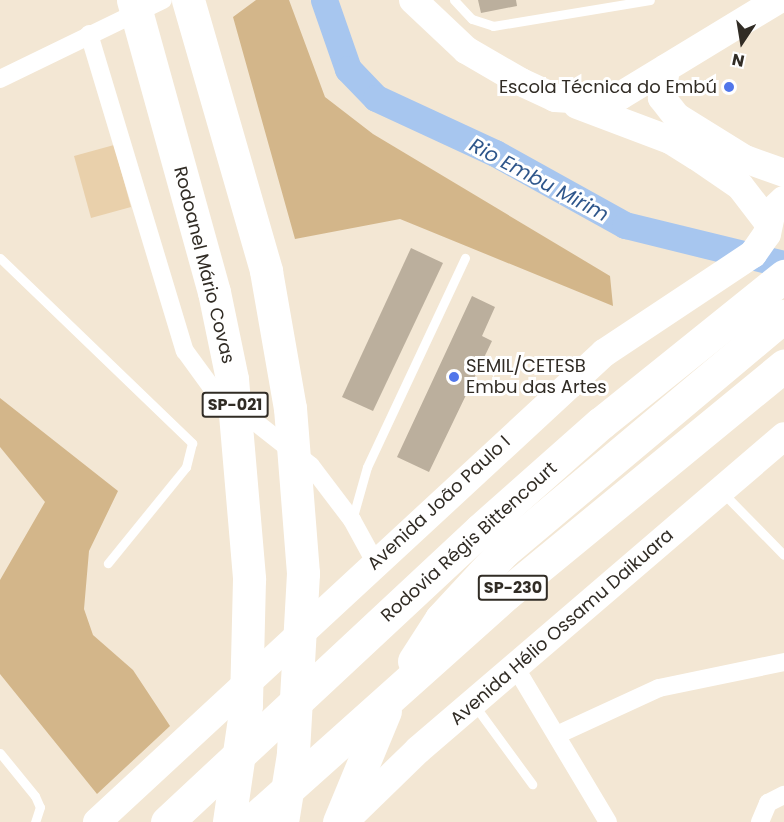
<!DOCTYPE html>
<meta charset="utf-8">
<style>
body{margin:0}
#map{position:relative;width:784px;height:822px;overflow:hidden;background:#f3e7d4;font-family:Poppins,sans-serif}
div>[style]{position:absolute}
.green>*{inset:0;background:#e9d0ab}
.forest>*{inset:0;background:#d3b68a}
.river>*{height:27px;margin:-13.5px;padding:0 13.5px;transform-origin:13.5px;border-radius:13.5px;background:#a7c6ef}
.building>*{inset:0;background:#bbaf9d}
.service>*{height:9px;margin:-4.5px;padding:0 4.5px;transform-origin:4.5px;border-radius:4.5px;background:#fff}
.minor>*{height:18px;margin:-9px;padding:0 9px;transform-origin:9px;border-radius:9px;background:#fff}
.primary>*{height:28px;margin:-14px;padding:0 14px;transform-origin:14px;border-radius:14px;background:#fff}
.motorway>*{height:33px;margin:-16.5px;padding:0 16.5px;transform-origin:16.5px;border-radius:16.5px;background:#fff}
.dots>*{width:16px;height:16px;translate:-50% -50%;box-sizing:border-box;border:3px solid #fff;border-radius:50%}
span{translate:-50% -50%;white-space:nowrap;text-align:center;line-height:1.15;-webkit-text-stroke:6px #fff;paint-order:stroke}
.shield-label span{padding:2px 4px;background:#fff;border:2px solid;border-radius:4px;-webkit-text-stroke-width:0}
.shield-label{font-size:16px;color:#312c25;font-weight:700}
.poi-label{font-size:18px;color:#312c25}
.right{translate:-100% -50%;text-align:right}
.left{translate:0 -50%;text-align:left}
.street-label{font-size:18px;color:#312c25}
.water-label{font-size:20px;color:#2e568b;font-style:italic}
.north{position:absolute;left:712px;top:12px;width:60px;height:60px;-webkit-text-stroke:4px #fff;paint-order:stroke;rotate:192deg;font-size:16px;font-weight:700;line-height:24px;text-align:center;color:#312c25}
.north::after{content:'';display:block;margin:auto;width:21px;height:27px;background:#312c25;clip-path:polygon(50% 0,100% 100%,50% 72%,0 100%)}
</style>
<div id="map">
<div class="green">
<i style="clip-path:polygon(114px 145px,131px 207px,91px 218px,74px 156px)"></i>
</div>
<div class="forest">
<i style="clip-path:polygon(256px 0,289px 0,325px 97px,373px 134px,610px 276px,613px 306px,400px 219px,295px 239px,233px 17px)"></i>
<i style="clip-path:polygon(0 398px,118px 491px,89px 551px,84px 609px,93px 635px,133px 670px,170px 726px,97px 794px,0 674px,0 580px,45px 502px,0 447px)"></i>
</div>
<div class="river">
<i style="left:324px;top:0;width:73px;rotate:70.8deg"></i>
<i style="left:348px;top:69px;width:40px;rotate:46deg"></i>
<i style="left:376px;top:98px;width:131px;rotate:24.8deg"></i>
<i style="left:495px;top:153px;width:149px;rotate:29deg"></i>
<i style="left:625px;top:225px;width:164px;rotate:13.8deg"></i>
</div>
<div class="building">
<i style="clip-path:polygon(478px 0,516px 0,517px 6px,481px 13px)"></i>
<i style="clip-path:polygon(411px 248px,443px 263px,373px 411px,342px 397px)"></i>
<i style="clip-path:polygon(472px 296px,495px 307px,482px 336px,492px 341px,429px 472px,397px 457px)"></i>
</div>
<div class="service">
<i style="left:454px;top:0;width:26px;rotate:47deg"></i>
<i style="left:472px;top:19px;width:22px;rotate:18deg"></i>
<i style="left:493px;top:26px;width:159px;rotate:-9.4deg"></i>
<i style="left:0;top:258px;width:267px;rotate:43.9deg"></i>
<i style="left:192px;top:443px;width:25px;rotate:104deg"></i>
<i style="left:186px;top:467px;width:124px;rotate:129.1deg"></i>
<i style="left:722px;top:492px;width:88px;rotate:45.5deg"></i>
<i style="left:352px;top:520px;width:55px;rotate:-74.2deg"></i>
<i style="left:367px;top:467px;width:231px;rotate:-64.9deg"></i>
<i style="left:475px;top:706px;width:97px;rotate:53.8deg"></i>
<i style="left:0;top:753px;width:55px;rotate:50.9deg"></i>
<i style="left:35px;top:796px;width:12px;rotate:66deg"></i>
<i style="left:40px;top:807px;width:16px;rotate:108deg"></i>
</div>
<div class="minor">
<i style="left:89px;top:34px;width:331px;rotate:73.2deg"></i>
<i style="left:185px;top:351px;width:46px;rotate:53.9deg"></i>
<i style="left:212px;top:388px;width:126px;rotate:38.2deg"></i>
<i style="left:311px;top:466px;width:68px;rotate:52.8deg"></i>
<i style="left:352px;top:520px;width:48px;rotate:61.3deg"></i>
<i style="left:0;top:79px;width:181px;rotate:-25.9deg"></i>
<i style="left:517px;top:670px;width:177px;rotate:59.1deg"></i>
<i style="left:559px;top:734px;width:110px;rotate:-24.7deg"></i>
<i style="left:659px;top:688px;width:128px;rotate:-11.7deg"></i>
<i style="left:760px;top:822px;width:21px;rotate:-67deg"></i>
<i style="left:768px;top:803px;width:18px;rotate:-27deg"></i>
</div>
<div class="primary">
<i style="left:413px;top:0;width:73px;rotate:43.3deg"></i>
<i style="left:466px;top:50px;width:64px;rotate:30.2deg"></i>
<i style="left:521px;top:82px;width:38px;rotate:25deg"></i>
<i style="left:555px;top:98px;width:47px;rotate:3.7deg"></i>
<i style="left:602px;top:101px;width:19px;rotate:-16deg"></i>
<i style="left:620px;top:96px;width:185px;rotate:-31.3deg"></i>
<i style="left:666px;top:68px;width:30px;rotate:98deg"></i>
<i style="left:662px;top:98px;width:24px;rotate:52deg"></i>
<i style="left:677px;top:117px;width:80px;rotate:31.7deg"></i>
<i style="left:745px;top:159px;width:41px;rotate:19.7deg"></i>
<i style="left:577px;top:105px;width:99px;rotate:20.6deg"></i>
<i style="left:670px;top:140px;width:31px;rotate:32deg"></i>
<i style="left:696px;top:156px;width:53px;rotate:34.3deg"></i>
<i style="left:740px;top:186px;width:44px;rotate:52.4deg"></i>
<i style="left:97px;top:822px;width:691px;rotate:-42.77deg"></i>
<i style="left:604px;top:353px;width:179px;rotate:-33.6deg"></i>
<i style="left:753px;top:254px;width:24px;rotate:-55deg"></i>
<i style="left:767px;top:234px;width:24px;rotate:-78deg"></i>
<i style="left:772px;top:211px;width:16px;rotate:-43deg"></i>
<i style="left:344px;top:822px;width:103px;rotate:-44.2deg"></i>
<i style="left:418px;top:750px;width:482px;rotate:-40.6deg"></i>
</div>
<div class="motorway">
<i style="left:133px;top:0;width:303px;rotate:74.5deg"></i>
<i style="left:214px;top:292px;width:89px;rotate:78.3deg"></i>
<i style="left:232px;top:379px;width:201px;rotate:85.1deg"></i>
<i style="left:249px;top:579px;width:126px;rotate:91.4deg"></i>
<i style="left:246px;top:705px;width:118px;rotate:98.3deg"></i>
<i style="left:188px;top:0;width:282px;rotate:73.9deg"></i>
<i style="left:266px;top:271px;width:139px;rotate:80.1deg"></i>
<i style="left:290px;top:408px;width:166px;rotate:85.5deg"></i>
<i style="left:303px;top:573px;width:181px;rotate:93.2deg"></i>
<i style="left:293px;top:754px;width:69px;rotate:99.2deg"></i>
<i style="left:414px;top:661px;width:50px;rotate:-57.3deg"></i>
<i style="left:441px;top:619px;width:93px;rotate:-47.2deg"></i>
<i style="left:504px;top:551px;width:366px;rotate:-40deg"></i>
<i style="left:167px;top:822px;width:429px;rotate:-43deg"></i>
<i style="left:481px;top:529px;width:160px;rotate:-41.5deg"></i>
<i style="left:601px;top:423px;width:235px;rotate:-38.8deg"></i>
<i style="left:251px;top:822px;width:342px;rotate:-41.8deg"></i>
<i style="left:506px;top:594px;width:360px;rotate:-39.4deg"></i>
<i style="left:339px;top:822px;width:120px;rotate:-67.5deg"></i>
</div>
<div class="dots">
<i style="left:729px;top:87px;background:#5176ea"></i>
<i style="left:454px;top:377px;background:#5176ea"></i>
</div>
<div class="shield-label">
<span style="left:235px;top:405px">SP-021</span>
<span style="left:513px;top:588px">SP-230</span>
</div>
<div class="poi-label">
<span class="right" style="left:717px;top:87px">Escola Técnica do Embú</span>
<span class="left" style="left:466px;top:377px">SEMIL/CETESB<br>Embu das Artes</span>
</div>
<div class="street-label">
<span style="left:204px;top:265px;rotate:76deg">Rodoanel Mário Covas</span>
<span style="left:439px;top:503px;rotate:-43deg">Avenida João Paulo I</span>
<span style="left:469px;top:542px;rotate:-42deg">Rodovia Régis Bittencourt</span>
<span style="left:562px;top:627px;rotate:-41deg">Avenida Hélio Ossamu Daikuara</span>
</div>
<div class="water-label">
<span style="left:539px;top:180px;rotate:28deg">Rio Embu Mirim</span>
</div>
<div class="north">N</div>
</div>
